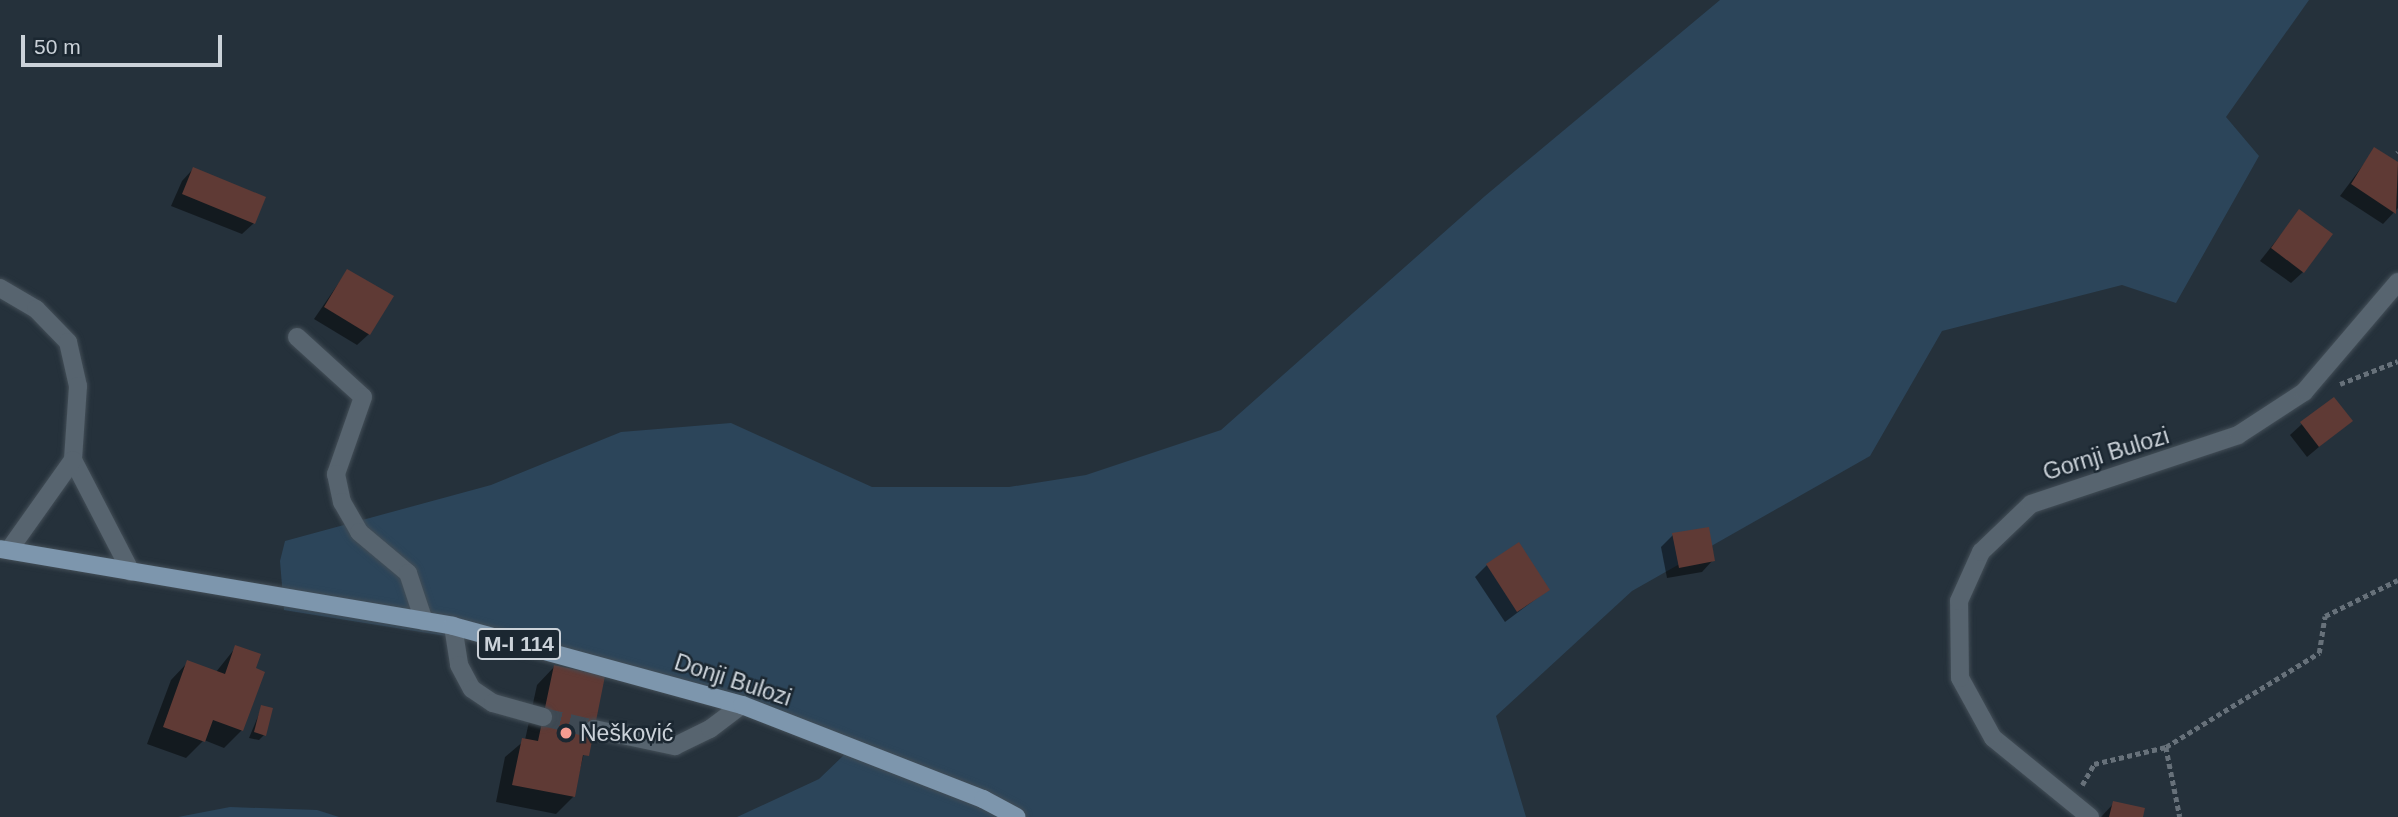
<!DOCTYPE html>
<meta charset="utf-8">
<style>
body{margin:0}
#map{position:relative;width:2398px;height:817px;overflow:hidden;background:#25313b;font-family:Arial,sans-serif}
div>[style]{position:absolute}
.green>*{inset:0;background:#2c455a}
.shadow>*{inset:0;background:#0007}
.building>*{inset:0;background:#5f3a35}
.minor-tunnel>*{height:18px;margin-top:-9px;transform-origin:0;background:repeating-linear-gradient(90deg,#3e4953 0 18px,transparent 0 27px)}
.path>*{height:4.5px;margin-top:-2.25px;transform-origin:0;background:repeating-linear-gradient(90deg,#67717a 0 5px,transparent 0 8.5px)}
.roads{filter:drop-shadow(0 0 2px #434e57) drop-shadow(0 0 2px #434e57)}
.minor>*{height:18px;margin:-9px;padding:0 9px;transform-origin:9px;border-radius:9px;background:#57646f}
.major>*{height:18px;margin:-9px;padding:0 9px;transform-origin:9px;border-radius:9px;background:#7d96ad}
.dots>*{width:19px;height:19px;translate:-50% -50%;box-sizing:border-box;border:4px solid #1b2731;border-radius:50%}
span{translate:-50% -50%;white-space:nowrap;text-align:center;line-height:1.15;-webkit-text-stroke:5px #1b2731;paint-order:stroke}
.shield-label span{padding:2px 5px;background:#1b2731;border:2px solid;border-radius:5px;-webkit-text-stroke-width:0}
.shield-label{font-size:21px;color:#cbd2d9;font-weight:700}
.street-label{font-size:23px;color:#cbd2d9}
.poi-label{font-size:23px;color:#cbd2d9}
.left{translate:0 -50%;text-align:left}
.scale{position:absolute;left:21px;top:35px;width:201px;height:32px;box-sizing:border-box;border:4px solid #cbd2d9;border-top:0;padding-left:9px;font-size:21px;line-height:24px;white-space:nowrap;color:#cbd2d9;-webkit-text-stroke:5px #1b2731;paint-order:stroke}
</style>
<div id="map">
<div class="green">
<i style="clip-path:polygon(1720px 0,2309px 0,2226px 117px,2259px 156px,2176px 303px,2122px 285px,1942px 331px,1870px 456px,1632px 591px,1496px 716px,1526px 817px,737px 817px,819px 779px,845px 754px,697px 695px,527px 649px,284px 610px,280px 561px,285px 541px,491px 485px,621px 432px,731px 423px,872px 487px,1009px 487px,1086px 475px,1221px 430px,1485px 196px)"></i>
<i style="clip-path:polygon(230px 807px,317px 810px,339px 817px,178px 817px)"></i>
</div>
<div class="shadow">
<i style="clip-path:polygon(2375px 149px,2398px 164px,2398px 208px,2383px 224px,2340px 196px)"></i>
<i style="clip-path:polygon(193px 169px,254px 223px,242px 234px,171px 206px,182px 181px)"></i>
<i style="clip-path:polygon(2299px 212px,2303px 272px,2291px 283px,2260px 261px)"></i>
<i style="clip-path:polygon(347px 271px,369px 334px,357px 345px,314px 319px)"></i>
<i style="clip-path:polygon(2350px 421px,2307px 457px,2290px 435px,2302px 424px)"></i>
<i style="clip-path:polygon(1673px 535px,1713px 560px,1702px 572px,1667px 578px,1661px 547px)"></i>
<i style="clip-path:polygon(1487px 565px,1548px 590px,1505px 622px,1475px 577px)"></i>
<i style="clip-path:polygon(236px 647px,254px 669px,242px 730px,224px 748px,204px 740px,186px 758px,147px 744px,171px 680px,188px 662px,216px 672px)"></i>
<i style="clip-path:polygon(554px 667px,603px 677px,573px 797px,556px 814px,496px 802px,505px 757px,525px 740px,537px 685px)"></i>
<i style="clip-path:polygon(262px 707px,264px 735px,259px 740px,249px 738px)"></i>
<i style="clip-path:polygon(2114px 803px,2141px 817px,2101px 817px)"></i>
</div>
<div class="building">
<i style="clip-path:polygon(2374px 147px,2398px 162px,2396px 214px,2351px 184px)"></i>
<i style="clip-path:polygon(193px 167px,266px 197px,255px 224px,182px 194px)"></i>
<i style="clip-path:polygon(2299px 209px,2333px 234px,2304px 273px,2271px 248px)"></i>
<i style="clip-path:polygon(347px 269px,394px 296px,370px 335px,324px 307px)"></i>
<i style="clip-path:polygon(2334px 397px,2353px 421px,2319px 447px,2300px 422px)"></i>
<i style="clip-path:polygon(1709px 527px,1715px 561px,1679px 568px,1672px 533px)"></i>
<i style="clip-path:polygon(1519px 542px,1550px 590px,1517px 612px,1486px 564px)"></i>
<i style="clip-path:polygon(235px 645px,261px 654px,256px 668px,265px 672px,243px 731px,213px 720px,205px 742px,163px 727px,187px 660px,225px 674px)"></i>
<i style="clip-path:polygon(554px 665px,605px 676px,589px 756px,583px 755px,575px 797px,512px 785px,522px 738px,538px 741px)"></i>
<i style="clip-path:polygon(261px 705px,273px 708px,266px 736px,254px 732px)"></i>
<i style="clip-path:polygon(2113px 801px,2145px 808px,2143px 817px,2109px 817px)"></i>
</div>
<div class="minor-tunnel">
<i style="left:543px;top:717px;width:52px;rotate:13.2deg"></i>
</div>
<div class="path">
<i style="left:2397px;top:153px;width:1px;rotate:-45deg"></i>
<i style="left:2340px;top:384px;width:62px;rotate:-21.6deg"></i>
<i style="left:2166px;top:747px;width:180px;rotate:-31.6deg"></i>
<i style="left:2319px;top:653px;width:37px;rotate:-81deg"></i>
<i style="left:2325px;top:616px;width:81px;rotate:-26.3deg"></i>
<i style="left:2082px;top:785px;width:24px;rotate:-60deg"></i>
<i style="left:2094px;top:764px;width:74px;rotate:-13.3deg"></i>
<i style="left:2166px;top:747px;width:71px;rotate:78.7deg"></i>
</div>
<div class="roads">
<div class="minor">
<i style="left:0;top:288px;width:42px;rotate:30.3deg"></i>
<i style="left:36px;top:309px;width:46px;rotate:45.9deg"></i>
<i style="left:68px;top:342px;width:45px;rotate:77.2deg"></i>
<i style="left:78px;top:386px;width:74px;rotate:93.9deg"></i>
<i style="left:73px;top:460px;width:126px;rotate:62.6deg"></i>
<i style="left:297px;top:337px;width:89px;rotate:42.3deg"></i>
<i style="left:363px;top:397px;width:82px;rotate:109.3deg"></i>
<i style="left:336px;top:474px;width:29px;rotate:78deg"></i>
<i style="left:342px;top:502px;width:34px;rotate:60deg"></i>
<i style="left:359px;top:532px;width:64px;rotate:39.9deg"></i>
<i style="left:408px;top:573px;width:51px;rotate:71.6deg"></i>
<i style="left:9px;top:550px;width:110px;rotate:-54.6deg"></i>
<i style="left:453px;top:626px;width:39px;rotate:81deg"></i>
<i style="left:459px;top:665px;width:27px;rotate:62deg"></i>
<i style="left:472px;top:689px;width:25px;rotate:34deg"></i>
<i style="left:493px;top:703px;width:52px;rotate:15.6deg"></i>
<i style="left:594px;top:729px;width:83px;rotate:11.9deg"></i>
<i style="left:675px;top:746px;width:39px;rotate:-26deg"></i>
<i style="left:710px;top:729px;width:40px;rotate:-37deg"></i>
<i style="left:2090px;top:817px;width:125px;rotate:-140.8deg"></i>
<i style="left:1993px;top:738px;width:68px;rotate:-118.8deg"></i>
<i style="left:1960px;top:678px;width:77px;rotate:-90.7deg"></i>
<i style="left:1959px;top:601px;width:54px;rotate:-65.8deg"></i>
<i style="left:1981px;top:552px;width:69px;rotate:-43.8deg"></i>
<i style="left:2031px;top:504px;width:218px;rotate:-18.4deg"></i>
<i style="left:2238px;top:435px;width:79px;rotate:-33.1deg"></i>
<i style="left:2304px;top:392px;width:145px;rotate:-49.5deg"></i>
</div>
<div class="major">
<i style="left:0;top:549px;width:459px;rotate:9.6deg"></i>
<i style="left:453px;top:626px;width:300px;rotate:15.3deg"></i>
<i style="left:742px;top:705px;width:259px;rotate:21.3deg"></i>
<i style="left:983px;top:799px;width:38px;rotate:28deg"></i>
</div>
</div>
<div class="dots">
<i style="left:566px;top:733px;background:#f59c91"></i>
</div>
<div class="shield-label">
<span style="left:519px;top:644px">M-I 114</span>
</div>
<div class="street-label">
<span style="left:2106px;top:454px;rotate:-17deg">Gornji Bulozi</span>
<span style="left:733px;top:680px;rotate:18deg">Donji Bulozi</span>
</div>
<div class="poi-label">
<span class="left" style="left:580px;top:733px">Nešković</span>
</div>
<div class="scale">50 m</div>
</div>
